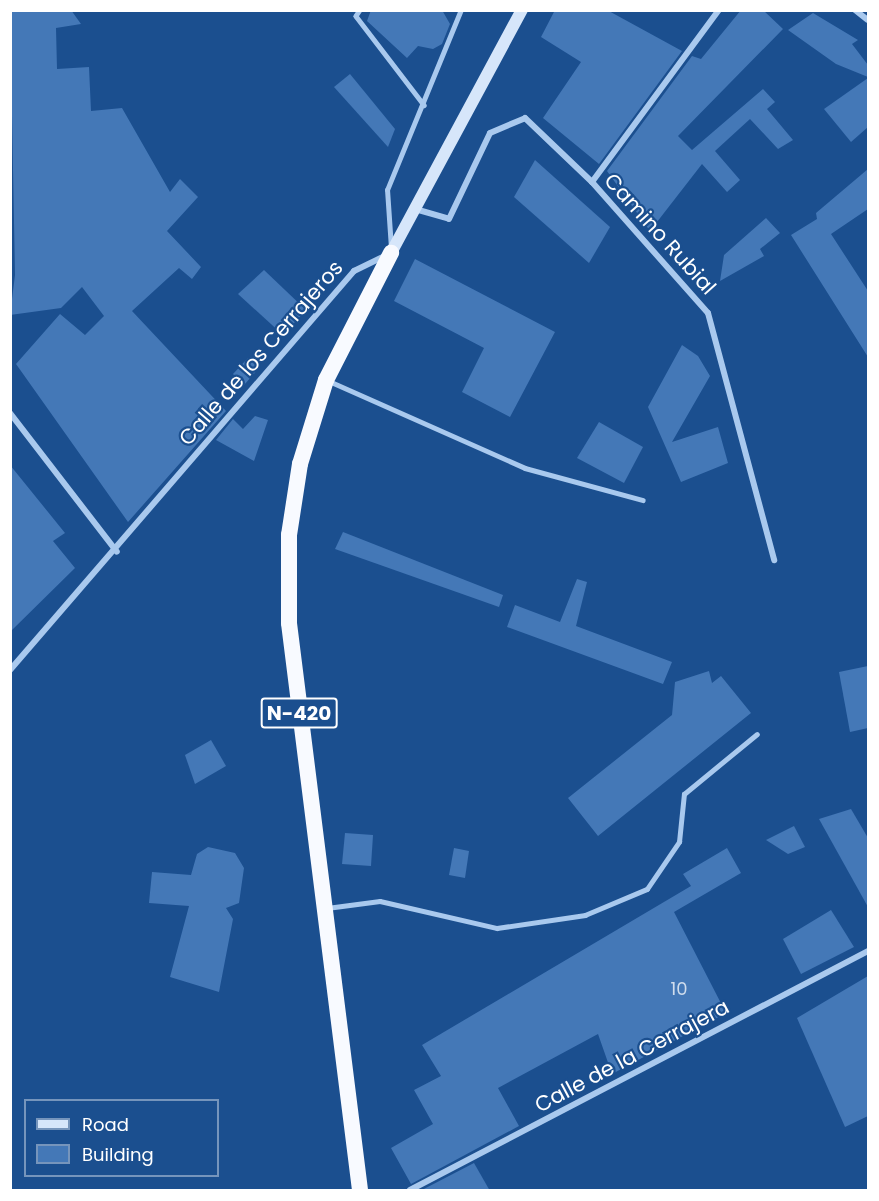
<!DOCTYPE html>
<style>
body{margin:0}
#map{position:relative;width:879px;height:1201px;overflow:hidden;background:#1b4f8f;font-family:Poppins,sans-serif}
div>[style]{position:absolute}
.building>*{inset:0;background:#4478b7}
.service>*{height:4.5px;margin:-2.25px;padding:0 2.25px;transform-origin:2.25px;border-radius:2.25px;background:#a9c9ee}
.minor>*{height:6px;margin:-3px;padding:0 3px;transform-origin:3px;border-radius:3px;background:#a9c9ee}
.secondary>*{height:12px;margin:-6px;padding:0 6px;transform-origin:6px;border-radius:6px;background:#d6e6fa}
.trunk>*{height:16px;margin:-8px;padding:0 8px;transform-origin:8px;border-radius:8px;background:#f8faff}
span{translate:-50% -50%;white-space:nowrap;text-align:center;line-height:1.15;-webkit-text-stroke:4.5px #1b4f8f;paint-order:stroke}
.number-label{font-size:18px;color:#d0dded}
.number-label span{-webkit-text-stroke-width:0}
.shield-label span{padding:2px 4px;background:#1b4f8f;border:2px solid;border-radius:4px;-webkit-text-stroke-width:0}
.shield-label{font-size:20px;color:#fff;font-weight:700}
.street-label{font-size:21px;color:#fff}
.frame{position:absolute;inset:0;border:12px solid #fff;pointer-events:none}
.legend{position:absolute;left:24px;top:1099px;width:195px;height:78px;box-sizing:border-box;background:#1b4f8f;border:2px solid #7695bc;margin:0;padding:8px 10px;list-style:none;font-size:18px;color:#fff}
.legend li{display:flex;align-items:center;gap:12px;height:30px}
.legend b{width:30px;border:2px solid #7695bc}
</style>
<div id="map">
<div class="building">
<i style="clip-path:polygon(10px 10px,71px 10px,81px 24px,56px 28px,57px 69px,89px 67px,91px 111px,122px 108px,170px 192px,180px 179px,198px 197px,167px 231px,201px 267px,192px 279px,179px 268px,132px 311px,226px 411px,128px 522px,16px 364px,60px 314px,85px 335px,104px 316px,82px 287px,61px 308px,10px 315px,15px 275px)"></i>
<i style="clip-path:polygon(371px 10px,442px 10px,450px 24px,442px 44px,433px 49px,418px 46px,407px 58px,367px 21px)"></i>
<i style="clip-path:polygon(555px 10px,607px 10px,682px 51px,599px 164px,543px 118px,581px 62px,541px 37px)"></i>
<i style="clip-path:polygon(741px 10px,763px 10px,783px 29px,678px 136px,692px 150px,763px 89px,775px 102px,767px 109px,793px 140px,778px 149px,750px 119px,715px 151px,740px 180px,727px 192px,702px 164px,650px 231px,607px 171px,692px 56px,701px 59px)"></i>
<i style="clip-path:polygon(813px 13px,858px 40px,852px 44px,868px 65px,868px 77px,836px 64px,788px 30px)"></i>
<i style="clip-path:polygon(350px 74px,395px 129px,388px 147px,334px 87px)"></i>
<i style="clip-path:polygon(868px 78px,868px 127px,851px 142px,824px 109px)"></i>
<i style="clip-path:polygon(535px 160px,610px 227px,589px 263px,514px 197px)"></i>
<i style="clip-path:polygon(868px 169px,868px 209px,831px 234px,868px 291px,868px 357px,791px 235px,817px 219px,816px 213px)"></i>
<i style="clip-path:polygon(766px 218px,780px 233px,760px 249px,764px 256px,720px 281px,724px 255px)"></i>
<i style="clip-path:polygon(415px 259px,555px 332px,510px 417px,462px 392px,484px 348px,394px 301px)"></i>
<i style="clip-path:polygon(264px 270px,306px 310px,283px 335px,238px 294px)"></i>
<i style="clip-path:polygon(682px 345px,698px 356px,710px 376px,672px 442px,718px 427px,728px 463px,681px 482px,648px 407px)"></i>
<i style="clip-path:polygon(248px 358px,259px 368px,244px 385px,233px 374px)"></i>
<i style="clip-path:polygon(255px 416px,268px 420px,254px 461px,216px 440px,233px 419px,243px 429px)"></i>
<i style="clip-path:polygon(599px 422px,643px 447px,624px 483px,577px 458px)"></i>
<i style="clip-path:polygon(10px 465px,65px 533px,53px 541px,75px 568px,10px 632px)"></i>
<i style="clip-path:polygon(343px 532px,503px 595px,499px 607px,335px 549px)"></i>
<i style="clip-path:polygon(577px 579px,587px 582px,576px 626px,672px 662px,663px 684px,507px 627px,515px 605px,560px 622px)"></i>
<i style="clip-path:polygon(868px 666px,868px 728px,850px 732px,839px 672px)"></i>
<i style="clip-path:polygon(709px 671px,712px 683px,721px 676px,751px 713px,598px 836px,568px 798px,672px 715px,675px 682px)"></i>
<i style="clip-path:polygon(211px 740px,226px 766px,195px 784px,185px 755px)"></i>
<i style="clip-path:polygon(851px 809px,868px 838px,868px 907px,819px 819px)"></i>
<i style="clip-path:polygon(794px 826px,805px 847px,788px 854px,766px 840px)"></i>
<i style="clip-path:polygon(345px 833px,373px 835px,371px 866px,342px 864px)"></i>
<i style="clip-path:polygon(208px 847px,235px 853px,244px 868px,239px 903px,226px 908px,233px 919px,219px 992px,170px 977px,189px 906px,149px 903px,152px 872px,191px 875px,197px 854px)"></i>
<i style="clip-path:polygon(454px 848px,469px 851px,465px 878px,449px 875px)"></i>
<i style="clip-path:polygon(727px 848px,741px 873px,674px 912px,726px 1013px,612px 1074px,598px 1034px,498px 1088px,519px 1126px,411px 1184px,391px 1148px,433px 1124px,414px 1090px,441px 1076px,422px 1045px,691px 886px,683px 874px)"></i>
<i style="clip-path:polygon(831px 910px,854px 947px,801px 974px,783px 939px)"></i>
<i style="clip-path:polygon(868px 976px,868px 1116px,845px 1127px,797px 1018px)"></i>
<i style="clip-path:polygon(474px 1163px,490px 1191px,420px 1191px)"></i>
</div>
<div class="service">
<i style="left:360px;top:10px;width:7px;rotate:124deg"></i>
<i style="left:356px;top:16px;width:112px;rotate:52.6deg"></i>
<i style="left:391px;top:248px;width:58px;rotate:-93.9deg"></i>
<i style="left:387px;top:190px;width:195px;rotate:-67.7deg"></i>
<i style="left:329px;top:381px;width:214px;rotate:23.9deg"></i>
<i style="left:525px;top:468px;width:122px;rotate:15.2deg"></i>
<i style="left:327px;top:908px;width:53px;rotate:-7.5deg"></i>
<i style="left:380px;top:901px;width:120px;rotate:13deg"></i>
<i style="left:497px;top:928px;width:89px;rotate:-8.4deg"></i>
<i style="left:585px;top:915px;width:67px;rotate:-22.8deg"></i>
<i style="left:647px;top:889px;width:57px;rotate:-55.8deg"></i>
<i style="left:679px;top:842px;width:48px;rotate:-84.1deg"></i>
<i style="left:684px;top:794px;width:94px;rotate:-39.4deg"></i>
</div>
<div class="minor">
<i style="left:855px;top:10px;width:16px;rotate:38deg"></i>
<i style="left:592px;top:182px;width:214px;rotate:-53.6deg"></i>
<i style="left:415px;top:209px;width:35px;rotate:16deg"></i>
<i style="left:449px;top:219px;width:95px;rotate:-64.5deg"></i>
<i style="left:490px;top:133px;width:38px;rotate:-23deg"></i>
<i style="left:525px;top:118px;width:93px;rotate:43.7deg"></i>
<i style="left:592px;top:182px;width:175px;rotate:48.5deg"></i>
<i style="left:708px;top:313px;width:256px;rotate:75deg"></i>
<i style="left:10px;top:413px;width:175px;rotate:52.4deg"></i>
<i style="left:10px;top:670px;width:527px;rotate:-49.23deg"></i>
<i style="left:354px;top:271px;width:34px;rotate:-26deg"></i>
<i style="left:410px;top:1190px;width:517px;rotate:-27.56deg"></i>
</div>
<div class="secondary">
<i style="left:391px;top:253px;width:276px;rotate:-61.7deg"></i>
</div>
<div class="trunk">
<i style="left:360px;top:1190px;width:571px;rotate:-97.14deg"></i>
<i style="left:289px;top:623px;width:88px;rotate:-90deg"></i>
<i style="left:289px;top:535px;width:72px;rotate:-81.2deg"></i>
<i style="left:300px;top:464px;width:88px;rotate:-72.8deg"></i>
<i style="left:326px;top:380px;width:143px;rotate:-62.9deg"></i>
</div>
<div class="number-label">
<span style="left:679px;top:989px">10</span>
</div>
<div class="shield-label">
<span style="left:299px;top:713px">N-420</span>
</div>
<div class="street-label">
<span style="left:660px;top:234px;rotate:48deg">Camino Rubial</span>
<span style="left:261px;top:353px;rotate:-49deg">Calle de los Cerrajeros</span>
<span style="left:632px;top:1056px;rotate:-28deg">Calle de la Cerrajera</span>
</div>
<div class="frame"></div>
<ul class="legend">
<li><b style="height:8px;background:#d6e6fa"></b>Road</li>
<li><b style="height:16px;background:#4478b7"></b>Building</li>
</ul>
</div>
